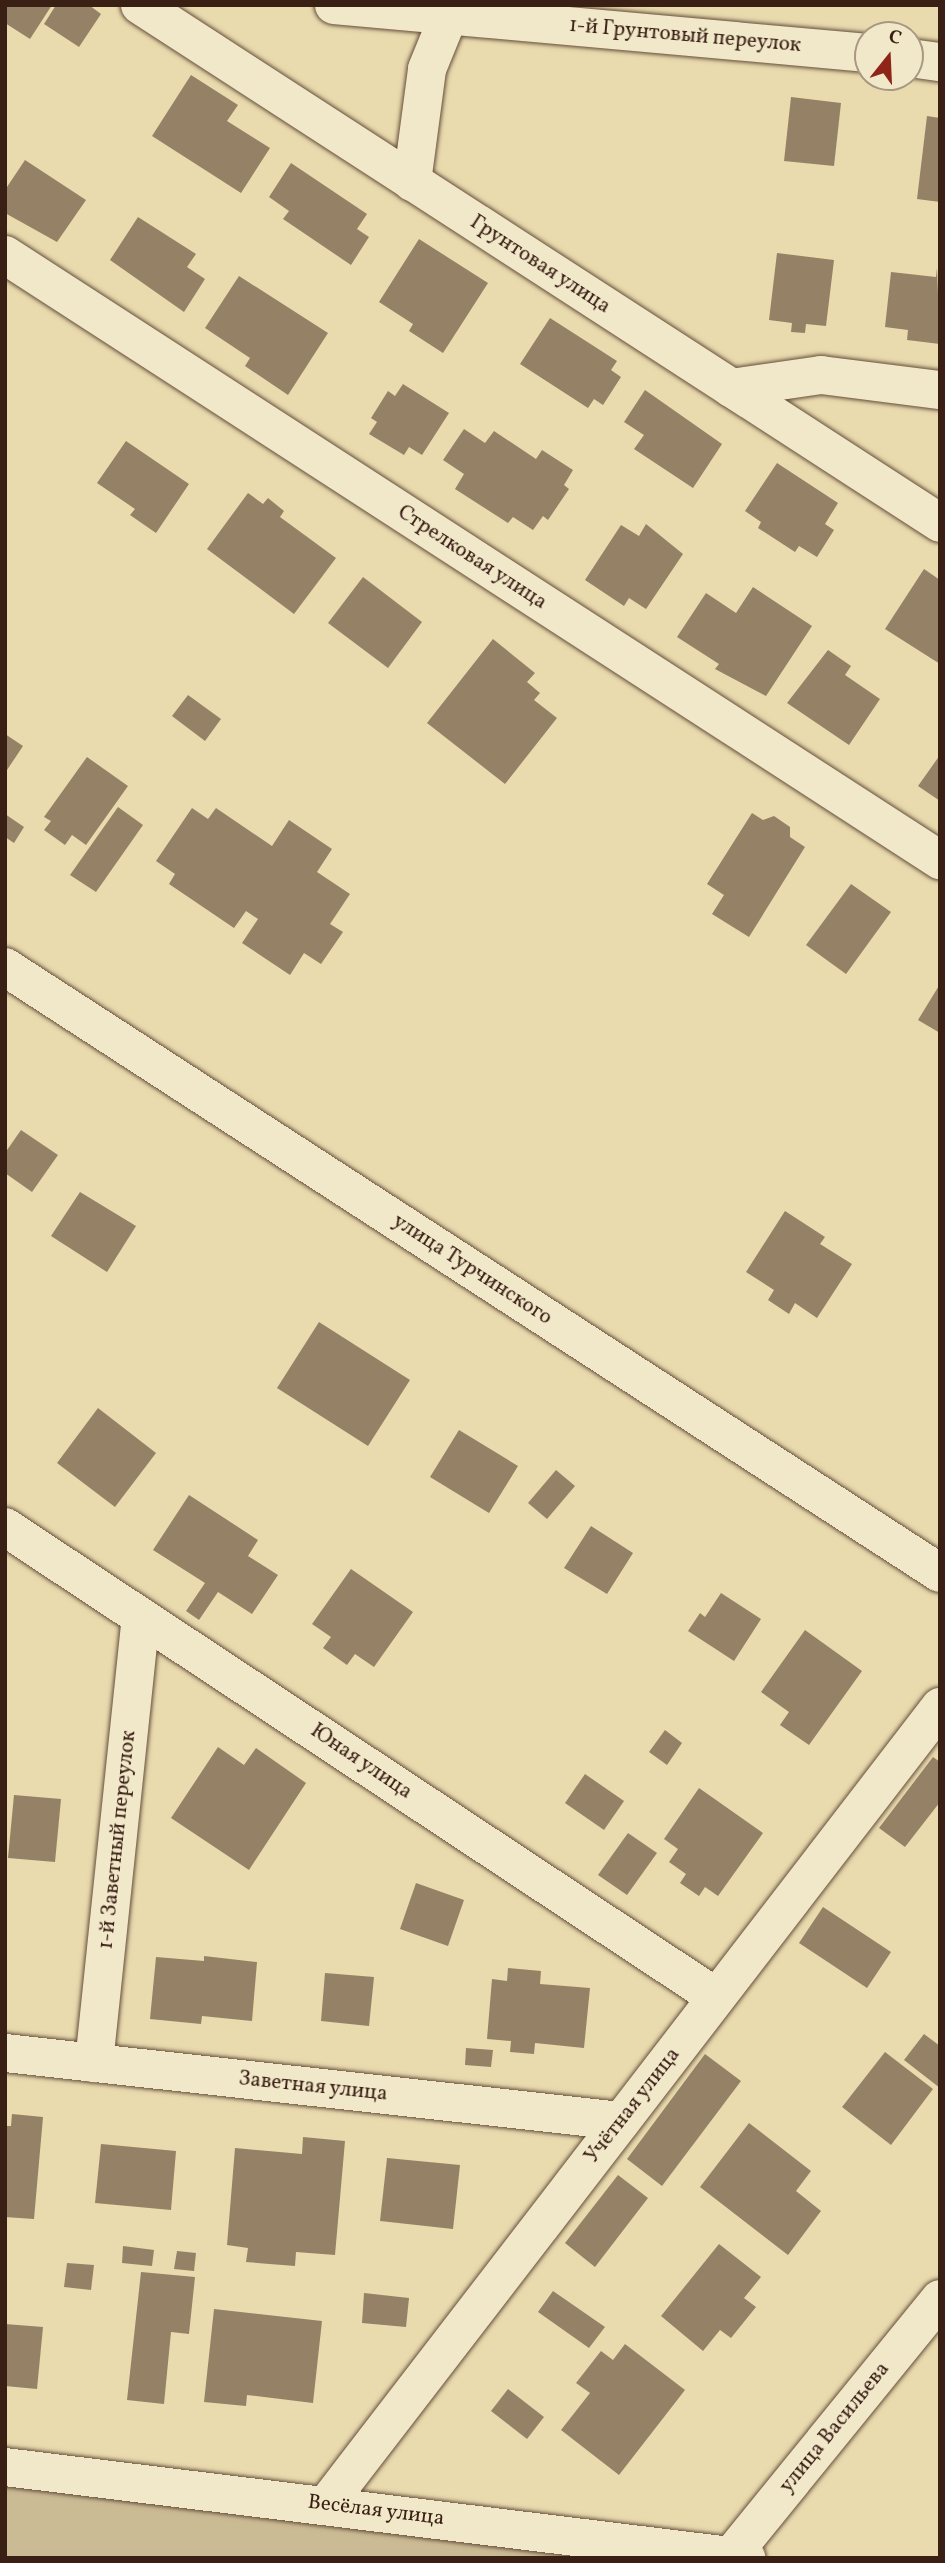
<!DOCTYPE html>
<meta charset="utf-8">
<style>
body{margin:0}
#map{position:relative;width:945px;height:2563px;overflow:hidden;background:#e9dbae;font-family:Vollkorn,serif}
div>[style]{position:absolute}
.green>*{inset:0;background:#cbbb94}
.building>*{inset:0;background:#958165}
.roads{filter:drop-shadow(0 0 2px #664e3b) drop-shadow(0 0 2px #664e3b)}
.minor>*{height:38px;margin:-19px;padding:0 19px;transform-origin:19px;border-radius:19px;background:#f1e8ca}
span{translate:-50% -50%;white-space:nowrap;text-align:center;line-height:1.15;-webkit-text-stroke:5px #f1e8ca;paint-order:stroke}
.street-label{font-size:21px;color:#3a1f15}
.frame{position:absolute;inset:0;border:7px solid #3a1f15;pointer-events:none}
.north{position:absolute;left:854px;top:21px;width:70px;height:70px;box-sizing:border-box;background:#f1e8ca;border:2px solid #a89882;border-radius:50%;rotate:18deg;font-size:19px;font-weight:700;line-height:28px;text-align:center;color:#3a1f15}
.north::after{content:'';display:block;margin:auto;width:24px;height:32px;background:#8f2418;clip-path:polygon(50% 0,100% 100%,50% 72%,0 100%)}
</style>
<div id="map">
<div class="green">
<i style="clip-path:polygon(5px 2474px,685px 2558px,5px 2558px)"></i>
</div>
<div class="building">
<i style="clip-path:polygon(5px 5px,52px 5px,30px 39px,5px 23px)"></i>
<i style="clip-path:polygon(56px 5px,89px 5px,101px 14px,79px 47px,44px 24px)"></i>
<i style="clip-path:polygon(191px 75px,238px 105px,227px 121px,270px 148px,241px 193px,152px 136px)"></i>
<i style="clip-path:polygon(791px 97px,841px 103px,834px 166px,784px 161px)"></i>
<i style="clip-path:polygon(927px 116px,940px 118px,940px 202px,917px 199px)"></i>
<i style="clip-path:polygon(25px 160px,86px 200px,57px 242px,5px 213px,5px 190px)"></i>
<i style="clip-path:polygon(291px 163px,367px 214px,357px 229px,369px 237px,351px 265px,283px 219px,289px 211px,269px 197px)"></i>
<i style="clip-path:polygon(138px 217px,196px 254px,187px 267px,205px 279px,184px 312px,110px 260px)"></i>
<i style="clip-path:polygon(419px 239px,488px 283px,443px 353px,409px 331px,413px 324px,379px 302px)"></i>
<i style="clip-path:polygon(777px 253px,834px 260px,826px 326px,806px 324px,805px 333px,791px 332px,792px 323px,769px 320px)"></i>
<i style="clip-path:polygon(937px 268px,940px 344px,907px 340px,908px 330px,885px 327px,891px 272px,936px 277px)"></i>
<i style="clip-path:polygon(239px 276px,328px 333px,288px 395px,245px 366px,250px 358px,205px 328px)"></i>
<i style="clip-path:polygon(550px 318px,617px 361px,611px 370px,621px 377px,603px 405px,594px 399px,588px 408px,520px 364px)"></i>
<i style="clip-path:polygon(403px 384px,449px 413px,422px 455px,409px 447px,404px 455px,369px 434px,377px 422px,371px 418px,388px 391px,395px 396px)"></i>
<i style="clip-path:polygon(645px 390px,722px 444px,693px 488px,634px 449px,644px 435px,624px 422px)"></i>
<i style="clip-path:polygon(464px 429px,485px 443px,494px 431px,536px 459px,542px 450px,573px 470px,564px 485px,569px 489px,548px 520px,543px 516px,533px 530px,513px 517px,508px 523px,455px 489px,464px 474px,443px 460px)"></i>
<i style="clip-path:polygon(126px 441px,189px 484px,156px 533px,130px 515px,135px 509px,97px 483px)"></i>
<i style="clip-path:polygon(777px 463px,838px 503px,825px 524px,834px 530px,817px 557px,799px 546px,795px 552px,758px 528px,761px 522px,745px 511px)"></i>
<i style="clip-path:polygon(248px 493px,263px 504px,268px 498px,284px 511px,280px 517px,336px 558px,294px 614px,207px 549px)"></i>
<i style="clip-path:polygon(646px 524px,683px 554px,646px 609px,629px 598px,624px 606px,585px 580px,621px 525px,639px 536px)"></i>
<i style="clip-path:polygon(924px 569px,940px 580px,940px 664px,885px 629px)"></i>
<i style="clip-path:polygon(363px 577px,422px 622px,388px 668px,328px 623px)"></i>
<i style="clip-path:polygon(753px 587px,812px 626px,766px 696px,715px 669px,719px 664px,677px 637px,706px 593px,736px 613px)"></i>
<i style="clip-path:polygon(493px 639px,535px 673px,527px 682px,540px 693px,534px 700px,557px 718px,505px 784px,427px 723px)"></i>
<i style="clip-path:polygon(828px 650px,851px 666px,845px 675px,880px 699px,849px 745px,787px 703px)"></i>
<i style="clip-path:polygon(188px 695px,221px 719px,205px 741px,172px 716px)"></i>
<i style="clip-path:polygon(5px 734px,23px 746px,5px 773px)"></i>
<i style="clip-path:polygon(940px 755px,940px 801px,918px 786px)"></i>
<i style="clip-path:polygon(87px 757px,128px 786px,86px 845px,72px 835px,65px 845px,44px 830px,51px 821px,44px 817px)"></i>
<i style="clip-path:polygon(118px 807px,143px 825px,96px 892px,70px 875px)"></i>
<i style="clip-path:polygon(192px 808px,208px 819px,216px 808px,272px 846px,289px 820px,332px 849px,317px 872px,350px 894px,330px 924px,343px 932px,321px 964px,304px 953px,290px 975px,242px 943px,258px 919px,246px 911px,234px 928px,169px 884px,175px 874px,156px 861px)"></i>
<i style="clip-path:polygon(752px 813px,763px 820px,774px 816px,790px 827px,790px 837px,805px 847px,749px 937px,712px 914px,724px 895px,707px 884px)"></i>
<i style="clip-path:polygon(5px 814px,24px 827px,14px 843px,5px 837px)"></i>
<i style="clip-path:polygon(851px 884px,891px 912px,846px 974px,806px 945px)"></i>
<i style="clip-path:polygon(940px 984px,940px 1033px,918px 1020px)"></i>
<i style="clip-path:polygon(21px 1130px,58px 1155px,32px 1192px,5px 1173px,5px 1153px)"></i>
<i style="clip-path:polygon(80px 1192px,136px 1226px,107px 1272px,51px 1236px)"></i>
<i style="clip-path:polygon(785px 1211px,825px 1237px,820px 1244px,852px 1264px,817px 1318px,795px 1303px,789px 1314px,768px 1300px,774px 1290px,746px 1272px)"></i>
<i style="clip-path:polygon(319px 1322px,410px 1380px,368px 1446px,277px 1388px)"></i>
<i style="clip-path:polygon(98px 1408px,156px 1453px,115px 1507px,57px 1463px)"></i>
<i style="clip-path:polygon(459px 1430px,518px 1466px,489px 1513px,430px 1477px)"></i>
<i style="clip-path:polygon(556px 1470px,575px 1486px,547px 1519px,528px 1503px)"></i>
<i style="clip-path:polygon(189px 1495px,258px 1540px,248px 1556px,278px 1575px,252px 1614px,218px 1592px,199px 1620px,186px 1611px,205px 1583px,153px 1550px)"></i>
<i style="clip-path:polygon(591px 1526px,633px 1553px,607px 1594px,564px 1568px)"></i>
<i style="clip-path:polygon(351px 1569px,413px 1612px,374px 1667px,355px 1654px,347px 1665px,323px 1648px,331px 1637px,312px 1624px)"></i>
<i style="clip-path:polygon(721px 1593px,761px 1619px,734px 1661px,688px 1631px,700px 1613px,705px 1617px)"></i>
<i style="clip-path:polygon(805px 1630px,862px 1671px,809px 1745px,780px 1725px,789px 1712px,761px 1692px)"></i>
<i style="clip-path:polygon(665px 1730px,682px 1743px,667px 1765px,649px 1752px)"></i>
<i style="clip-path:polygon(218px 1747px,244px 1765px,256px 1748px,306px 1783px,249px 1870px,171px 1818px)"></i>
<i style="clip-path:polygon(933px 1757px,940px 1762px,940px 1802px,905px 1847px,879px 1828px)"></i>
<i style="clip-path:polygon(585px 1774px,624px 1801px,604px 1830px,565px 1803px)"></i>
<i style="clip-path:polygon(699px 1788px,763px 1833px,718px 1896px,705px 1887px,699px 1896px,680px 1883px,686px 1874px,669px 1862px,678px 1849px,664px 1839px)"></i>
<i style="clip-path:polygon(14px 1795px,61px 1799px,55px 1862px,8px 1858px)"></i>
<i style="clip-path:polygon(628px 1833px,657px 1853px,627px 1895px,598px 1875px)"></i>
<i style="clip-path:polygon(416px 1883px,464px 1900px,448px 1946px,400px 1929px)"></i>
<i style="clip-path:polygon(823px 1907px,891px 1952px,867px 1988px,799px 1943px)"></i>
<i style="clip-path:polygon(204px 1956px,257px 1962px,252px 2021px,202px 2016px,201px 2024px,150px 2019px,156px 1957px,204px 1961px)"></i>
<i style="clip-path:polygon(508px 1968px,541px 1971px,540px 1984px,590px 1988px,584px 2048px,535px 2043px,534px 2054px,510px 2052px,511px 2041px,487px 2039px,492px 1979px,507px 1981px)"></i>
<i style="clip-path:polygon(325px 1973px,374px 1977px,369px 2026px,321px 2021px)"></i>
<i style="clip-path:polygon(924px 2034px,940px 2046px,940px 2088px,904px 2060px)"></i>
<i style="clip-path:polygon(466px 2048px,493px 2050px,491px 2067px,465px 2065px)"></i>
<i style="clip-path:polygon(885px 2052px,933px 2089px,891px 2145px,842px 2107px)"></i>
<i style="clip-path:polygon(705px 2054px,741px 2081px,662px 2186px,627px 2159px)"></i>
<i style="clip-path:polygon(12px 2114px,43px 2117px,34px 2219px,5px 2217px,5px 2126px,11px 2126px)"></i>
<i style="clip-path:polygon(749px 2123px,811px 2171px,796px 2191px,821px 2211px,788px 2255px,700px 2187px)"></i>
<i style="clip-path:polygon(303px 2137px,345px 2141px,335px 2255px,296px 2252px,295px 2266px,246px 2262px,248px 2248px,227px 2245px,235px 2148px,302px 2154px)"></i>
<i style="clip-path:polygon(101px 2144px,176px 2151px,171px 2210px,95px 2203px)"></i>
<i style="clip-path:polygon(387px 2158px,460px 2165px,453px 2229px,380px 2221px)"></i>
<i style="clip-path:polygon(618px 2175px,648px 2198px,595px 2267px,565px 2243px)"></i>
<i style="clip-path:polygon(719px 2244px,761px 2277px,744px 2298px,756px 2307px,731px 2338px,720px 2330px,703px 2351px,661px 2316px)"></i>
<i style="clip-path:polygon(123px 2246px,154px 2250px,152px 2266px,122px 2263px)"></i>
<i style="clip-path:polygon(177px 2251px,196px 2253px,194px 2271px,174px 2269px)"></i>
<i style="clip-path:polygon(67px 2263px,94px 2265px,91px 2290px,64px 2287px)"></i>
<i style="clip-path:polygon(141px 2272px,195px 2277px,189px 2334px,171px 2332px,164px 2404px,127px 2400px)"></i>
<i style="clip-path:polygon(553px 2291px,605px 2327px,589px 2348px,538px 2312px)"></i>
<i style="clip-path:polygon(364px 2293px,409px 2298px,406px 2327px,362px 2323px)"></i>
<i style="clip-path:polygon(214px 2309px,322px 2321px,313px 2403px,247px 2395px,246px 2406px,204px 2402px)"></i>
<i style="clip-path:polygon(5px 2324px,43px 2327px,37px 2389px,5px 2386px)"></i>
<i style="clip-path:polygon(625px 2344px,685px 2390px,619px 2475px,561px 2430px,590px 2393px,576px 2383px,601px 2351px,613px 2360px)"></i>
<i style="clip-path:polygon(508px 2389px,544px 2417px,527px 2439px,491px 2411px)"></i>
</div>
<div class="roads">
<div class="minor">
<i style="left:140px;top:5px;width:953px;rotate:32.92deg"></i>
<i style="left:334px;top:5px;width:536px;rotate:5.14deg"></i>
<i style="left:910px;top:58px;width:30px;rotate:8deg"></i>
<i style="left:412px;top:182px;width:114px;rotate:-82.4deg"></i>
<i style="left:427px;top:69px;width:58px;rotate:-67.8deg"></i>
<i style="left:5px;top:255px;width:1114px;rotate:32.91deg"></i>
<i style="left:731px;top:388px;width:91px;rotate:-8.2deg"></i>
<i style="left:821px;top:375px;width:120px;rotate:7.2deg"></i>
<i style="left:5px;top:967px;width:1114px;rotate:32.95deg"></i>
<i style="left:5px;top:1527px;width:852px;rotate:33.47deg"></i>
<i style="left:5px;top:2053px;width:620px;rotate:6.3deg"></i>
<i style="left:94px;top:2063px;width:448px;rotate:-84deg"></i>
<i style="left:5px;top:2467px;width:747px;rotate:7deg"></i>
<i style="left:326px;top:2505px;width:1007px;rotate:-52.42deg"></i>
<i style="left:731px;top:2556px;width:331px;rotate:-50.9deg"></i>
</div>
</div>
<div class="street-label">
<span style="left:685px;top:36px;rotate:5deg">1-й Грунтовый переулок</span>
<span style="left:540px;top:265px;rotate:33deg">Грунтовая улица</span>
<span style="left:472px;top:558px;rotate:33deg">Стрелковая улица</span>
<span style="left:472px;top:1270px;rotate:33deg">улица Турчинского</span>
<span style="left:361px;top:1762px;rotate:34deg">Юная улица</span>
<span style="left:118px;top:1840px;rotate:-84deg">1-й Заветный переулок</span>
<span style="left:313px;top:2087px;rotate:6deg">Заветная улица</span>
<span style="left:633px;top:2106px;rotate:-52deg">Учётная улица</span>
<span style="left:835px;top:2428px;rotate:-51deg">улица Васильева</span>
<span style="left:376px;top:2511px;rotate:7deg">Весёлая улица</span>
</div>
<div class="frame"></div>
<div class="north">С</div>
</div>
